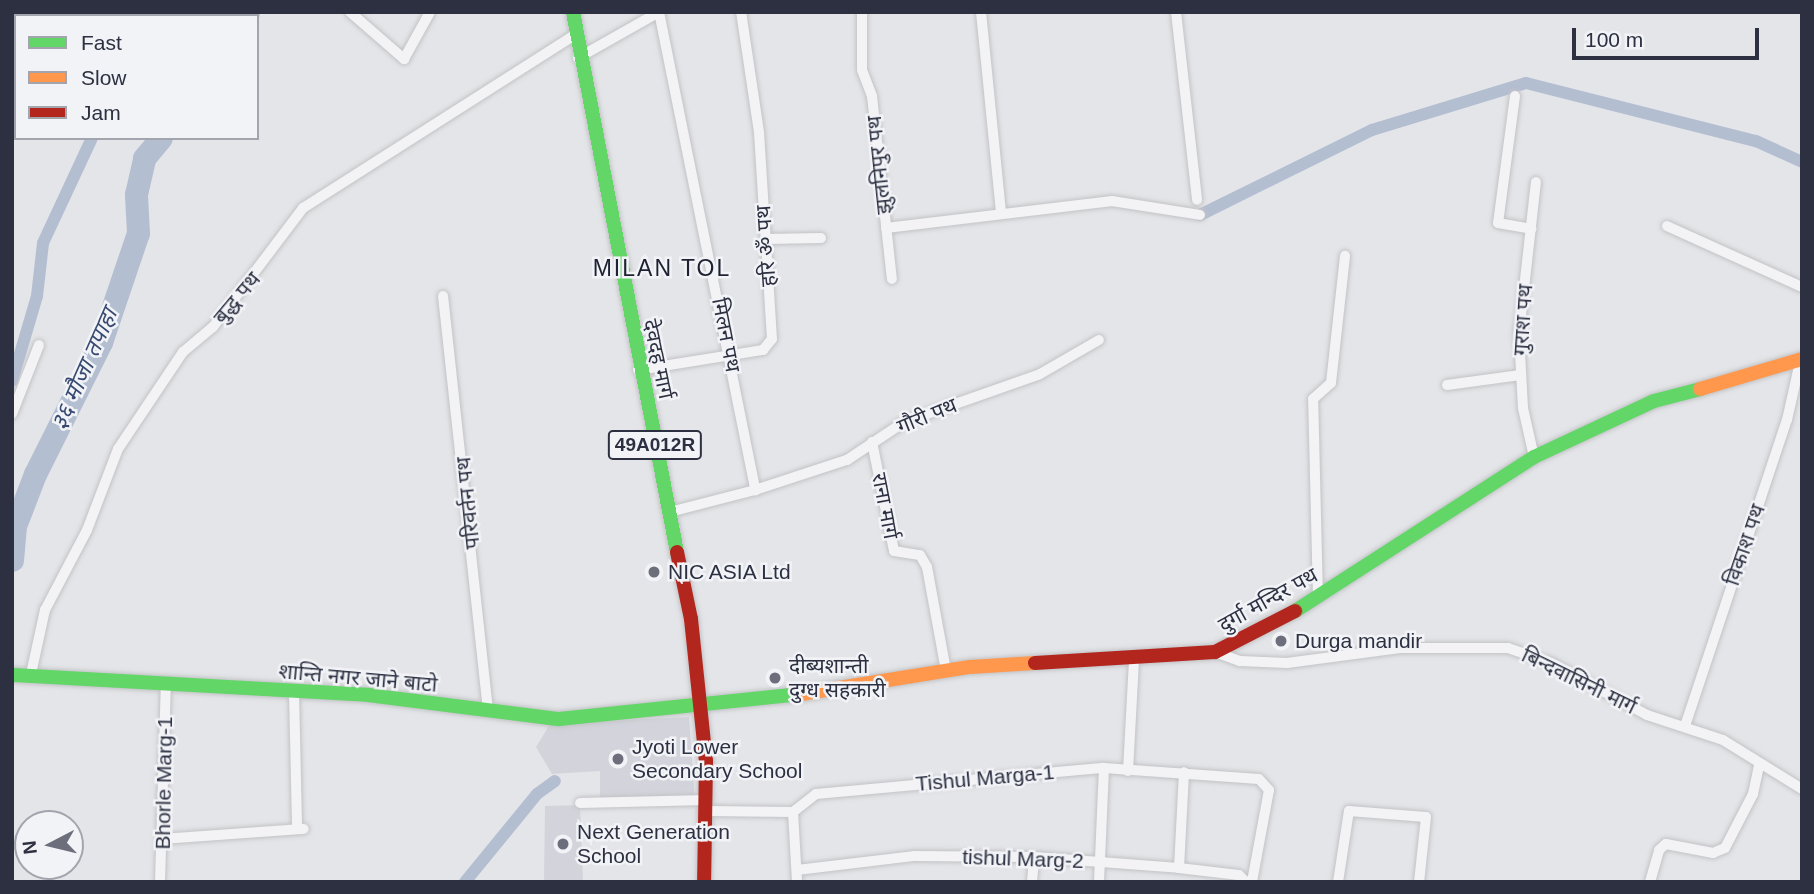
<!DOCTYPE html>
<meta charset="utf-8">
<style>
body{margin:0}
#map{position:relative;width:1814px;height:894px;overflow:hidden;background:#e4e5e8;font-family:Arial,"Noto Sans Devanagari",sans-serif}
div>[style]{position:absolute}
.built>*{inset:0;background:#d3d4db}
.canal>*{height:12px;margin:-6px;padding:0 6px;transform-origin:6px;border-radius:6px;background:#b4bed1}
.river>*{height:23px;margin:-11.5px;padding:0 11.5px;transform-origin:11.5px;border-radius:11.5px;background:#b4bed1}
.roads{filter:drop-shadow(0 0 2px #c2c3c6) drop-shadow(0 0 2px #c2c3c6)}
.street>*{height:10px;margin:-5px;padding:0 5px;transform-origin:5px;border-radius:5px;background:#f3f3f5}
.fast>*{height:14px;margin:-7px;padding:0 7px;transform-origin:7px;border-radius:7px;background:#63d668}
.slow>*{height:14px;margin:-7px;padding:0 7px;transform-origin:7px;border-radius:7px;background:#ff974d}
.jam>*{height:14px;margin:-7px;padding:0 7px;transform-origin:7px;border-radius:7px;background:#b3261e}
.dots>*{width:19px;height:19px;translate:-50% -50%;box-sizing:border-box;border:4px solid #f2f3f7;border-radius:50%}
span{translate:-50% -50%;white-space:nowrap;text-align:center;line-height:1.15;-webkit-text-stroke:5px #f2f3f7;paint-order:stroke}
.shield-label span{padding:2px 5px;background:#f2f3f7;border:2px solid;border-radius:5px;-webkit-text-stroke-width:0}
.shield-label{font-size:19px;color:#2c3041;font-weight:700}
.street-label{font-size:21px;color:#2c3041}
.poi-label{font-size:21px;color:#2c3041}
.left{translate:0 -50%;text-align:left}
.neighbourhood-label{font-size:23px;color:#1e2131;letter-spacing:2px}
.water-label{font-size:23px;color:#384a72;font-style:italic}
.frame{position:absolute;inset:0;border:14px solid #2c3041;pointer-events:none}
.legend{position:absolute;left:14px;top:14px;width:245px;height:126px;box-sizing:border-box;background:#f2f3f7;border:2px solid #a3a5ae;margin:0;padding:9px 12px;list-style:none;font-size:21px;color:#2c3041}
.legend li{display:flex;align-items:center;gap:14px;height:35px}
.legend b{width:35px;border:2px solid #a3a5ae}
.north{position:absolute;left:14px;top:810px;width:70px;height:70px;box-sizing:border-box;background:#f2f3f7;border:2px solid #a3a5ae;border-radius:50%;rotate:263deg;font-size:19px;font-weight:700;line-height:28px;text-align:center;color:#2c3041}
.north::after{content:'';display:block;margin:auto;width:24px;height:32px;background:#6c6f7b;clip-path:polygon(50% 0,100% 100%,50% 72%,0 100%)}
.scale{position:absolute;left:1572px;top:28px;width:187px;height:32px;box-sizing:border-box;border:4px solid #2c3041;border-top:0;padding-left:9px;font-size:21px;line-height:24px;white-space:nowrap;color:#2c3041;-webkit-text-stroke:5px #f2f3f7;paint-order:stroke}
</style>
<div id="map">
<div class="built">
<i style="clip-path:polygon(689px 717px,695px 802px,600px 802px,600px 771px,552px 774px,536px 747px,550px 724px)"></i>
<i style="clip-path:polygon(580px 805px,583px 882px,544px 882px,545px 806px)"></i>
</div>
<div class="canal">
<i style="left:156px;top:16px;width:4px;rotate:-63deg"></i>
<i style="left:1200px;top:215px;width:192px;rotate:-26.3deg"></i>
<i style="left:1372px;top:130px;width:161px;rotate:-17deg"></i>
<i style="left:1526px;top:83px;width:237px;rotate:14.2deg"></i>
<i style="left:1756px;top:141px;width:51px;rotate:24.5deg"></i>
<i style="left:12px;top:381px;width:89px;rotate:-73.6deg"></i>
<i style="left:37px;top:296px;width:53px;rotate:-83.5deg"></i>
<i style="left:43px;top:243px;width:116px;rotate:-65deg"></i>
<i style="left:465px;top:882px;width:114px;rotate:-50.7deg"></i>
<i style="left:537px;top:794px;width:22px;rotate:-36deg"></i>
</div>
<div class="river">
<i style="left:247px;top:16px;width:4px;rotate:-76deg"></i>
<i style="left:12px;top:560px;width:34px;rotate:-85deg"></i>
<i style="left:15px;top:526px;width:56px;rotate:-69deg"></i>
<i style="left:35px;top:474px;width:148px;rotate:-63.4deg"></i>
<i style="left:101px;top:342px;width:115px;rotate:-71.3deg"></i>
<i style="left:138px;top:233px;width:39px;rotate:-93deg"></i>
<i style="left:136px;top:194px;width:37px;rotate:-77deg"></i>
<i style="left:144px;top:158px;width:26px;rotate:-50deg"></i>
</div>
<div class="roads">
<div class="street">
<i style="left:350px;top:12px;width:72px;rotate:41deg"></i>
<i style="left:404px;top:59px;width:54px;rotate:-61deg"></i>
<i style="left:659px;top:12px;width:488px;rotate:78.6deg"></i>
<i style="left:755px;top:490px;width:88px;rotate:165.5deg"></i>
<i style="left:862px;top:12px;width:58px;rotate:90deg"></i>
<i style="left:862px;top:70px;width:28px;rotate:69deg"></i>
<i style="left:872px;top:96px;width:184px;rotate:83.8deg"></i>
<i style="left:981px;top:12px;width:201px;rotate:84.3deg"></i>
<i style="left:1176px;top:12px;width:189px;rotate:83.6deg"></i>
<i style="left:578px;top:58px;width:93px;rotate:-29.6deg"></i>
<i style="left:1515px;top:96px;width:128px;rotate:97.6deg"></i>
<i style="left:1498px;top:223px;width:34px;rotate:10deg"></i>
<i style="left:1667px;top:226px;width:148px;rotate:24.3deg"></i>
<i style="left:886px;top:228px;width:228px;rotate:-6.8deg"></i>
<i style="left:1112px;top:201px;width:89px;rotate:9deg"></i>
<i style="left:766px;top:239px;width:55px;rotate:-1deg"></i>
<i style="left:443px;top:296px;width:417px;rotate:83.8deg"></i>
<i style="left:638px;top:370px;width:127px;rotate:-9.1deg"></i>
<i style="left:763px;top:350px;width:14px;rotate:-51deg"></i>
<i style="left:772px;top:339px;width:207px;rotate:-93.6deg"></i>
<i style="left:759px;top:132px;width:121px;rotate:-98.5deg"></i>
<i style="left:1447px;top:385px;width:74px;rotate:-7.8deg"></i>
<i style="left:12px;top:414px;width:74px;rotate:-68.6deg"></i>
<i style="left:872px;top:442px;width:111px;rotate:78.6deg"></i>
<i style="left:894px;top:551px;width:26px;rotate:9deg"></i>
<i style="left:920px;top:555px;width:14px;rotate:60deg"></i>
<i style="left:927px;top:567px;width:106px;rotate:79.6deg"></i>
<i style="left:1534px;top:457px;width:50px;rotate:-102.7deg"></i>
<i style="left:1523px;top:408px;width:75px;rotate:-93.1deg"></i>
<i style="left:1519px;top:333px;width:152px;rotate:-83.6deg"></i>
<i style="left:755px;top:490px;width:97px;rotate:-18.1deg"></i>
<i style="left:847px;top:460px;width:69px;rotate:-33.7deg"></i>
<i style="left:904px;top:422px;width:144px;rotate:-19.4deg"></i>
<i style="left:1040px;top:374px;width:68px;rotate:-30deg"></i>
<i style="left:1318px;top:598px;width:199px;rotate:-91.4deg"></i>
<i style="left:1313px;top:399px;width:24px;rotate:-42deg"></i>
<i style="left:1331px;top:383px;width:128px;rotate:-83.7deg"></i>
<i style="left:1215px;top:652px;width:27px;rotate:20deg"></i>
<i style="left:1240px;top:661px;width:47px;rotate:2.4deg"></i>
<i style="left:1287px;top:663px;width:114px;rotate:-7.6deg"></i>
<i style="left:1400px;top:648px;width:108px"></i>
<i style="left:1508px;top:648px;width:46px;rotate:19.2deg"></i>
<i style="left:1551px;top:663px;width:109px;rotate:28.4deg"></i>
<i style="left:1647px;top:715px;width:80px;rotate:18.2deg"></i>
<i style="left:1723px;top:740px;width:93px;rotate:31.8deg"></i>
<i style="left:31px;top:674px;width:66px;rotate:-77.7deg"></i>
<i style="left:45px;top:610px;width:90px;rotate:-62.3deg"></i>
<i style="left:87px;top:530px;width:87px;rotate:-69.1deg"></i>
<i style="left:118px;top:449px;width:117px;rotate:-56.2deg"></i>
<i style="left:183px;top:352px;width:39px;rotate:-40deg"></i>
<i style="left:213px;top:327px;width:149px;rotate:-52.9deg"></i>
<i style="left:303px;top:208px;width:324px;rotate:-32.5deg"></i>
<i style="left:294px;top:692px;width:137px;rotate:88.7deg"></i>
<i style="left:1685px;top:726px;width:323px;rotate:-71.6deg"></i>
<i style="left:1787px;top:420px;width:59px;rotate:-77.4deg"></i>
<i style="left:1128px;top:771px;width:112px;rotate:-86.9deg"></i>
<i style="left:580px;top:803px;width:127px;rotate:-1.4deg"></i>
<i style="left:707px;top:811px;width:86px;rotate:0.7deg"></i>
<i style="left:793px;top:812px;width:70px;rotate:86.7deg"></i>
<i style="left:793px;top:812px;width:29px;rotate:-38deg"></i>
<i style="left:816px;top:794px;width:289px;rotate:-5.2deg"></i>
<i style="left:1104px;top:768px;width:155px;rotate:4.1deg"></i>
<i style="left:1259px;top:779px;width:15px;rotate:48deg"></i>
<i style="left:1269px;top:790px;width:94px;rotate:100.5deg"></i>
<i style="left:163px;top:839px;width:141px;rotate:-4.1deg"></i>
<i style="left:1179px;top:868px;width:96px;rotate:-87deg"></i>
<i style="left:797px;top:870px;width:119px;rotate:-6.8deg"></i>
<i style="left:915px;top:856px;width:119px;rotate:0.5deg"></i>
<i style="left:1034px;top:857px;width:145px;rotate:4.3deg"></i>
<i style="left:1179px;top:868px;width:60px;rotate:6.7deg"></i>
<i style="left:1239px;top:875px;width:10px;rotate:45deg"></i>
<i style="left:160px;top:882px;width:198px;rotate:-88.3deg"></i>
<i style="left:1032px;top:882px;width:25px;rotate:-85deg"></i>
<i style="left:1099px;top:882px;width:114px;rotate:-87.5deg"></i>
<i style="left:1338px;top:882px;width:72px;rotate:-81.2deg"></i>
<i style="left:1349px;top:811px;width:77px;rotate:4.5deg"></i>
<i style="left:1426px;top:817px;width:65px;rotate:96.1deg"></i>
<i style="left:1650px;top:882px;width:33px;rotate:-74deg"></i>
<i style="left:1659px;top:850px;width:9px;rotate:-41deg"></i>
<i style="left:1666px;top:844px;width:48px;rotate:10.8deg"></i>
<i style="left:1713px;top:853px;width:13px;rotate:-23deg"></i>
<i style="left:1725px;top:848px;width:61px;rotate:-62.6deg"></i>
<i style="left:1753px;top:794px;width:30px;rotate:-78deg"></i>
</div>
<div class="fast">
<i style="left:573px;top:12px;width:550px;rotate:79.1deg"></i>
<i style="left:1295px;top:611px;width:284px;rotate:-32.8deg"></i>
<i style="left:1534px;top:457px;width:132px;rotate:-25deg"></i>
<i style="left:1654px;top:401px;width:48px;rotate:-14.6deg"></i>
<i style="left:12px;top:675px;width:357px;rotate:3.2deg"></i>
<i style="left:368px;top:695px;width:193px;rotate:7.2deg"></i>
<i style="left:559px;top:719px;width:243px;rotate:-5.9deg"></i>
</div>
<div class="slow">
<i style="left:1700px;top:389px;width:106px;rotate:-16.4deg"></i>
<i style="left:801px;top:694px;width:171px;rotate:-9.1deg"></i>
<i style="left:970px;top:667px;width:65px;rotate:-3.5deg"></i>
</div>
<div class="jam">
<i style="left:677px;top:552px;width:68px;rotate:78.2deg"></i>
<i style="left:691px;top:619px;width:143px;rotate:84deg"></i>
<i style="left:706px;top:761px;width:121px;rotate:90.9deg"></i>
<i style="left:1035px;top:663px;width:180px;rotate:-3.5deg"></i>
<i style="left:1215px;top:652px;width:90px;rotate:-27.1deg"></i>
</div>
</div>
<div class="dots">
<i style="left:654px;top:572px;background:#6c6f7b"></i>
<i style="left:1281px;top:641px;background:#6c6f7b"></i>
<i style="left:775px;top:678px;background:#6c6f7b"></i>
<i style="left:618px;top:759px;background:#6c6f7b"></i>
<i style="left:563px;top:844px;background:#6c6f7b"></i>
</div>
<div class="shield-label">
<span style="left:655px;top:445px">49A012R</span>
</div>
<div class="street-label">
<span style="left:879px;top:165px;rotate:-96deg">झुलनिपुर पथ</span>
<span style="left:766px;top:246px;rotate:-94deg">हरि ॐ पथ</span>
<span style="left:237px;top:298px;rotate:-50deg">बुद्ध पथ</span>
<span style="left:1523px;top:320px;rotate:-86deg">गुराश पथ</span>
<span style="left:726px;top:335px;rotate:79deg">मिलन पथ</span>
<span style="left:658px;top:359px;rotate:78deg">देवदह मार्ग</span>
<span style="left:927px;top:416px;rotate:-22deg">गौरी पथ</span>
<span style="left:468px;top:503px;rotate:-96deg">परिवर्तन पथ</span>
<span style="left:885px;top:506px;rotate:79deg">राना मार्ग</span>
<span style="left:1745px;top:545px;rotate:-71deg">विकाश पथ</span>
<span style="left:1268px;top:600px;rotate:-29deg">दुर्गा मन्दिर पथ</span>
<span style="left:358px;top:678px;rotate:5deg">शान्ति नगर जाने बाटो</span>
<span style="left:1579px;top:681px;rotate:26deg">बिन्दवासिनी मार्ग</span>
<span style="left:985px;top:778px;rotate:-5deg">Tishul Marga-1</span>
<span style="left:164px;top:783px;rotate:-89deg">Bhorle Marg-1</span>
<span style="left:1023px;top:859px;rotate:2deg">tishul Marg-2</span>
</div>
<div class="poi-label">
<span class="left" style="left:668px;top:572px">NIC ASIA Ltd</span>
<span class="left" style="left:1295px;top:641px">Durga mandir</span>
<span class="left" style="left:789px;top:678px">दीब्यशान्ती<br>दुग्ध सहकारी</span>
<span class="left" style="left:632px;top:759px">Jyoti Lower<br>Secondary School</span>
<span class="left" style="left:577px;top:844px">Next Generation<br>School</span>
</div>
<div class="neighbourhood-label">
<span style="left:662px;top:268px">MILAN TOL</span>
</div>
<div class="water-label">
<span style="left:84px;top:369px;rotate:-66deg">३६ मौजा तपाहा</span>
</div>
<div class="frame"></div>
<ul class="legend">
<li><b style="height:9px;background:#63d668"></b>Fast</li>
<li><b style="height:9px;background:#ff974d"></b>Slow</li>
<li><b style="height:9px;background:#b3261e"></b>Jam</li>
</ul>
<div class="north">N</div>
<div class="scale">100 m</div>
</div>
